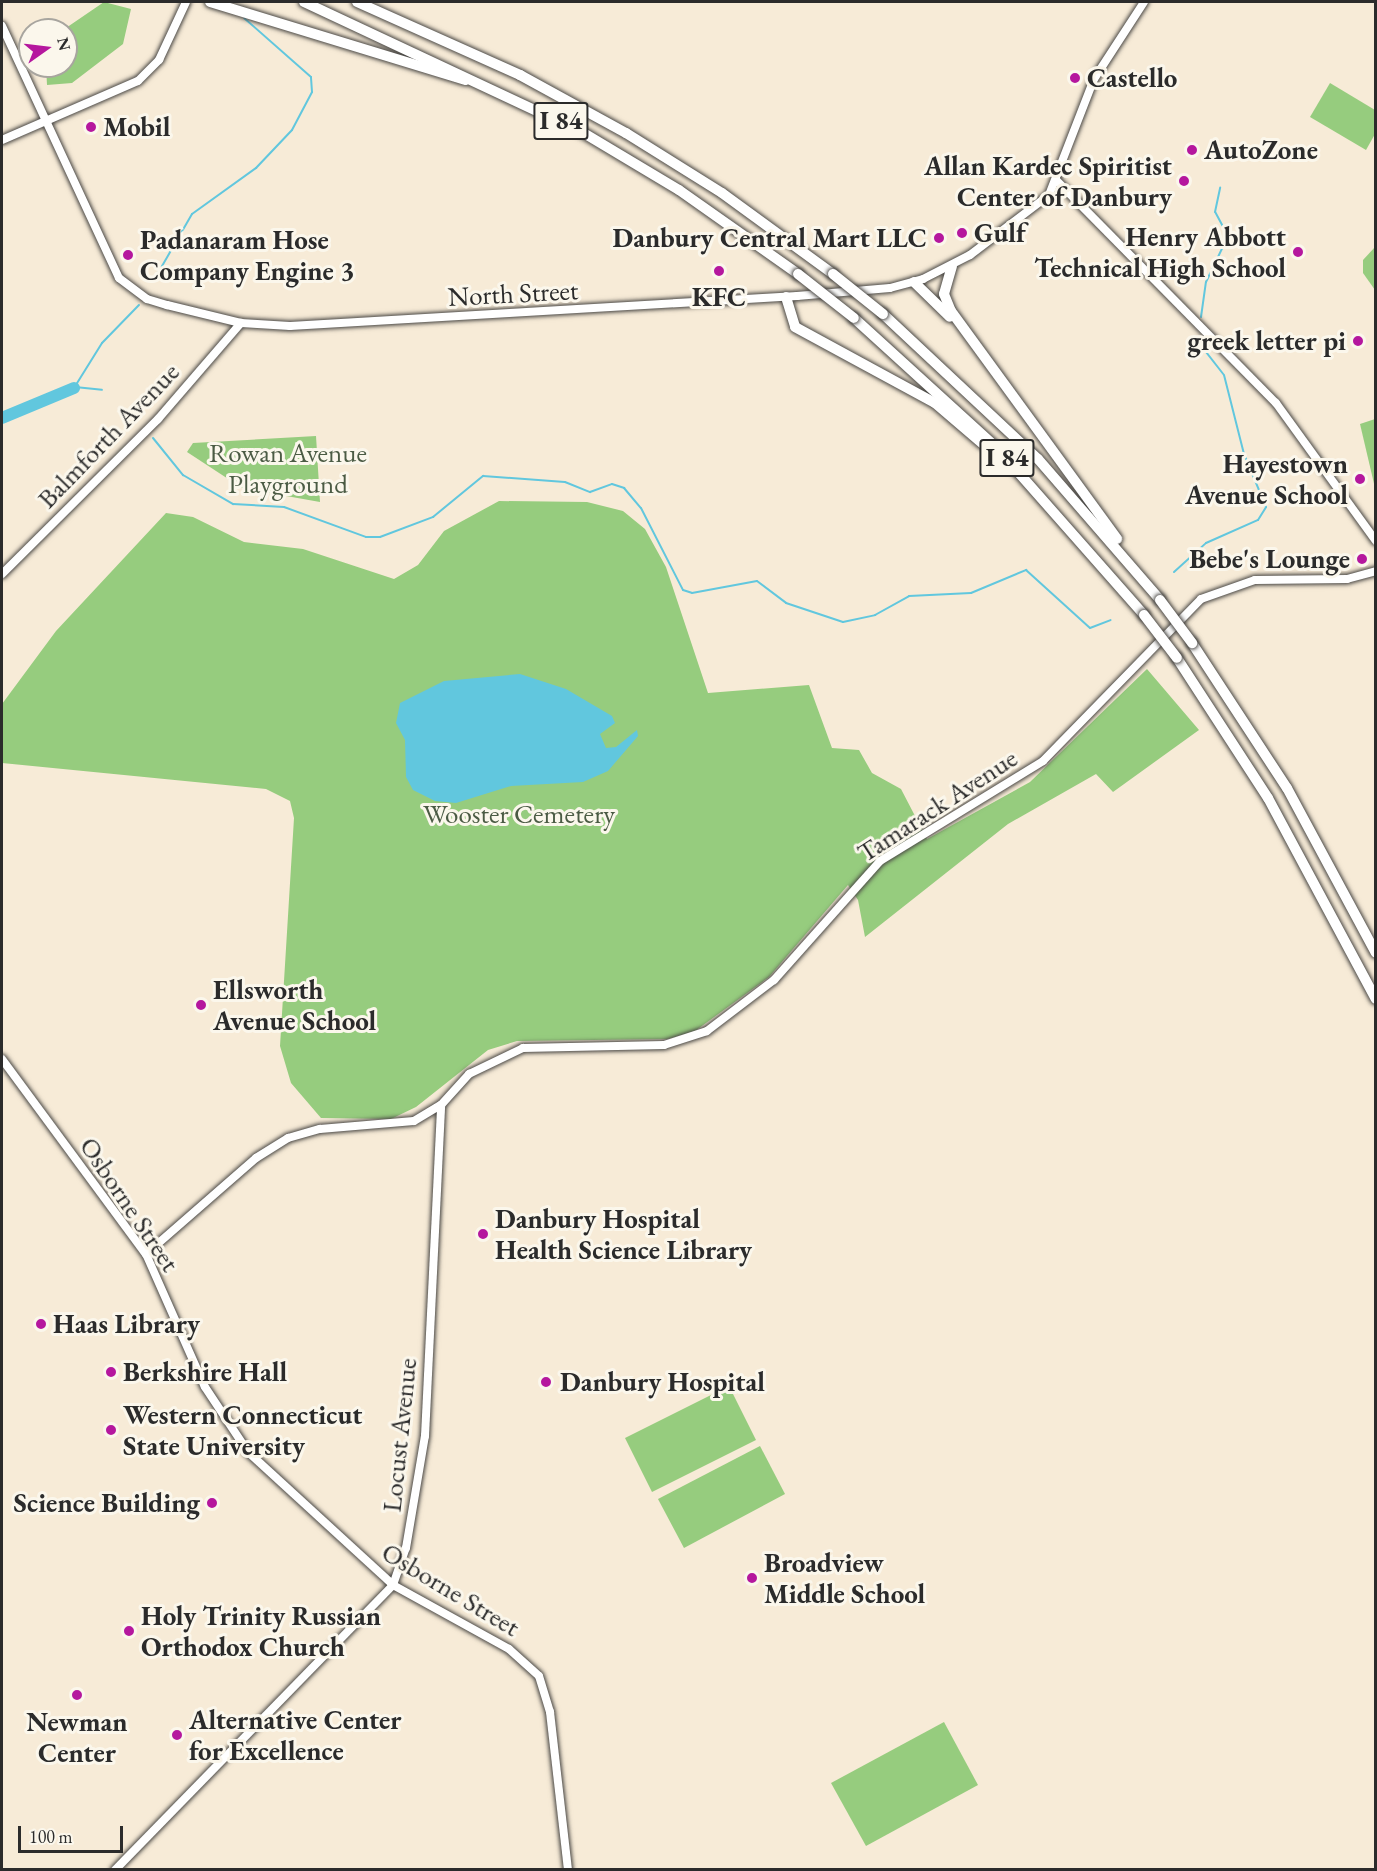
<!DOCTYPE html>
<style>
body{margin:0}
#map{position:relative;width:1377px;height:1871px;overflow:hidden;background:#f7ebd7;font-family:"EB Garamond",serif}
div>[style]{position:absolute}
.green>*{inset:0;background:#96cc7e}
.water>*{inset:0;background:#61c7de}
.stream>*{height:2px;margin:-1px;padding:0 1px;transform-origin:1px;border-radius:1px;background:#61c7de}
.river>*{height:12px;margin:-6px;padding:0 6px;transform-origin:6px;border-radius:6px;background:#61c7de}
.roads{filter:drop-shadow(0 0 2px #4a4845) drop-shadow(0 0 2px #4a4845)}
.secondary>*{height:8px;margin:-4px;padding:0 4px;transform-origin:4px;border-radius:4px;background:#fff}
.highway>*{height:10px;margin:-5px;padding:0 5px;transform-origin:5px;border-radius:5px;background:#fff}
.bridges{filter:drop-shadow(0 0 2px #4a4845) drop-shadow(0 0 2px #4a4845)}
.highway-bridge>*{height:10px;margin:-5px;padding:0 5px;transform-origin:5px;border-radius:5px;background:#fff}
.dots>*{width:16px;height:16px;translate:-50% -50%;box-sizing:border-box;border:3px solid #fbf7ec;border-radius:50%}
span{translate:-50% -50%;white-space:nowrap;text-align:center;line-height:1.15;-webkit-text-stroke:6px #fbf7ec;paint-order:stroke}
.shield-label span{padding:2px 4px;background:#fbf7ec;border:2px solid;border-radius:4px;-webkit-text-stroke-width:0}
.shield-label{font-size:26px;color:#2b2b2b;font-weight:700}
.poi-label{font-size:27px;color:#2b2b2b;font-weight:700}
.left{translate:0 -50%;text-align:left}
.right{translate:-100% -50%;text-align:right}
.street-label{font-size:27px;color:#2b2b2b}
.park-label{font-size:27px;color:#4b5b44}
.frame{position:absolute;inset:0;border:3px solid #2b2b2b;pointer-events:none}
.north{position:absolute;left:18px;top:18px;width:60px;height:60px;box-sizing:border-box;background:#fbf7ec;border:2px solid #a8a59f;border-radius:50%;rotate:76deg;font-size:16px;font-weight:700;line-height:24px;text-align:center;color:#2b2b2b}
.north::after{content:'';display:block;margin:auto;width:21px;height:27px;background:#b5179e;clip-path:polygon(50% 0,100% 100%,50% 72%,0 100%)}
.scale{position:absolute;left:18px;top:1826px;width:105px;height:27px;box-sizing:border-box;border:3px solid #2b2b2b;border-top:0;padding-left:8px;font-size:18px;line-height:21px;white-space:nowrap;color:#2b2b2b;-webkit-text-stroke:4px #fbf7ec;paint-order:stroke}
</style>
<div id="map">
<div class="green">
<i style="clip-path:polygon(104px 2px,131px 9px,123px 44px,72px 83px,47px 85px,46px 66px,66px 66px,63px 30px)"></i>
<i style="clip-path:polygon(1330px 83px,1375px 110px,1375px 134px,1366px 150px,1310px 117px)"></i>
<i style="clip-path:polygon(1375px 247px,1375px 290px,1363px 273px,1363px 260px)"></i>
<i style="clip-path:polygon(1375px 419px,1376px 419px,1375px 488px,1360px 424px)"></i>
<i style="clip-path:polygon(316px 436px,320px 502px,242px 488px,187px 452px,193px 443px)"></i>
<i style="clip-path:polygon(499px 501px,587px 502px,623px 511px,645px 529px,666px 567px,708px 693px,809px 685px,832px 748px,859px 750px,872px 773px,901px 789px,927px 839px,1030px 782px,1147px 669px,1199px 730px,1113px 792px,1096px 774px,1008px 824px,865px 937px,858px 900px,848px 885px,769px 977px,695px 1031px,668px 1039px,517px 1041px,488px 1050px,416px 1107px,391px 1119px,321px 1118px,291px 1083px,280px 1046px,294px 818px,290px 801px,266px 789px,2px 763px,2px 704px,56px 631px,166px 513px,193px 517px,244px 542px,303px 549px,394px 579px,418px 565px,444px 531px)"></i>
<i style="clip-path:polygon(729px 1386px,756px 1440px,652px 1492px,625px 1438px)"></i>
<i style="clip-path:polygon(760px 1446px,785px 1494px,684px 1548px,658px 1499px)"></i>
<i style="clip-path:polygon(944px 1722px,978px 1785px,866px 1846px,831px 1783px)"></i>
</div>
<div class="water">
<i style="clip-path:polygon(520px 674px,566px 689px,612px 716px,615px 723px,600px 734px,606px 748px,616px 747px,637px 730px,638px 736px,608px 771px,583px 782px,511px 786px,456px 803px,435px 801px,413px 790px,406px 777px,405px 740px,396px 723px,400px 703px,444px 681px)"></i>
</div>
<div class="stream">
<i style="left:158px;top:273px;width:68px;rotate:-60deg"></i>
<i style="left:192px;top:214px;width:79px;rotate:-35.7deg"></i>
<i style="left:256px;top:168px;width:52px;rotate:-46.5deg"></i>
<i style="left:292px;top:130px;width:43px;rotate:-62.2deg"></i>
<i style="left:312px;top:92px;width:15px;rotate:-94deg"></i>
<i style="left:311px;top:77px;width:89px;rotate:-138.6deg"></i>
<i style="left:1201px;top:317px;width:35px;rotate:-82deg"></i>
<i style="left:1206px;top:282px;width:51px;rotate:-64.4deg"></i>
<i style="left:1228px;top:236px;width:27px;rotate:-118deg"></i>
<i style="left:1215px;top:212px;width:25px;rotate:-78deg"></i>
<i style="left:75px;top:387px;width:27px;rotate:6deg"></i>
<i style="left:74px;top:388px;width:53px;rotate:-58.1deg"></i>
<i style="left:102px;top:343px;width:53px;rotate:-45.8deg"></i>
<i style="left:153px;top:438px;width:48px;rotate:51deg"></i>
<i style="left:183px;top:475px;width:58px;rotate:30.1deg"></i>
<i style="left:233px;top:504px;width:51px;rotate:3.4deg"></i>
<i style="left:284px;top:507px;width:87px;rotate:20.1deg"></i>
<i style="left:366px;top:537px;width:14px"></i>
<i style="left:380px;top:537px;width:57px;rotate:-20.7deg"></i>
<i style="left:433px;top:517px;width:65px;rotate:-39.4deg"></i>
<i style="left:483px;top:476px;width:82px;rotate:4.2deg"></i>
<i style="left:565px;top:482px;width:27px;rotate:22deg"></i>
<i style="left:590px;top:492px;width:23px;rotate:-20deg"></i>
<i style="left:612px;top:484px;width:13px;rotate:18deg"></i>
<i style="left:624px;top:488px;width:26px;rotate:50deg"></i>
<i style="left:641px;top:508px;width:92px;rotate:62.9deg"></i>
<i style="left:683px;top:590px;width:9px;rotate:18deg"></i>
<i style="left:692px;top:593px;width:66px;rotate:-10.5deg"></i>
<i style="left:757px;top:581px;width:36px;rotate:37deg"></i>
<i style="left:786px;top:603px;width:60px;rotate:18.4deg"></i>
<i style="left:843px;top:622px;width:33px;rotate:-12deg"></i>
<i style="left:875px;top:615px;width:39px;rotate:-29deg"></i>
<i style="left:909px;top:596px;width:62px;rotate:-2.8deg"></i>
<i style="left:971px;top:593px;width:60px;rotate:-22.7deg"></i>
<i style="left:1026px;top:570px;width:86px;rotate:42.2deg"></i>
<i style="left:1090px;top:628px;width:22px;rotate:-21deg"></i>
<i style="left:1174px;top:572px;width:43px;rotate:-42.2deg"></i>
<i style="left:1206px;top:543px;width:57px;rotate:-23.9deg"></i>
<i style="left:1258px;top:520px;width:15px;rotate:-58deg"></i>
<i style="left:1266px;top:507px;width:57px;rotate:-112.5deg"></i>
<i style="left:1244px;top:454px;width:81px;rotate:-104.2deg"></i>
<i style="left:1224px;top:375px;width:36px;rotate:-128deg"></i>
</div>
<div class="river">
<i style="left:2px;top:418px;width:78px;rotate:-22.6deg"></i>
</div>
<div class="roads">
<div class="secondary">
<i style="left:2px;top:26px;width:278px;rotate:65.1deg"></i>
<i style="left:119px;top:278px;width:35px;rotate:37deg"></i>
<i style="left:147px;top:299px;width:21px;rotate:17deg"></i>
<i style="left:167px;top:305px;width:76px;rotate:13.7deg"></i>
<i style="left:241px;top:323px;width:49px;rotate:3.5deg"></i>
<i style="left:290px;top:326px;width:508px;rotate:-3.39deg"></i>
<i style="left:797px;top:296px;width:93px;rotate:-4.9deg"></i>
<i style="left:890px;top:288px;width:34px;rotate:-15deg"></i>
<i style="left:923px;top:279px;width:53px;rotate:-27.1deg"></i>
<i style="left:970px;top:255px;width:99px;rotate:-37.2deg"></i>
<i style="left:1049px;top:195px;width:124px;rotate:-68.8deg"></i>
<i style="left:1094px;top:79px;width:92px;rotate:-57deg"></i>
<i style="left:2px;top:140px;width:148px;rotate:-23.5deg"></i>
<i style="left:138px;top:81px;width:30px;rotate:-45deg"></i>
<i style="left:159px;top:60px;width:64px;rotate:-65deg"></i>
<i style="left:1056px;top:180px;width:313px;rotate:45.4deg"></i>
<i style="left:1276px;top:403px;width:170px;rotate:54.1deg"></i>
<i style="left:2px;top:574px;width:220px;rotate:-44.8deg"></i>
<i style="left:158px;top:419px;width:127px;rotate:-49.2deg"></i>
<i style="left:2px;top:1059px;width:242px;rotate:53.6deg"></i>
<i style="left:146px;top:1254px;width:145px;rotate:66.1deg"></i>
<i style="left:205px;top:1387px;width:78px;rotate:56.5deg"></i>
<i style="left:248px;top:1452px;width:197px;rotate:42.5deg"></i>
<i style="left:393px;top:1585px;width:132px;rotate:28.9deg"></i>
<i style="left:509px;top:1649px;width:40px;rotate:42deg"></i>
<i style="left:539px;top:1676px;width:38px;rotate:73deg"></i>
<i style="left:550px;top:1712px;width:159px;rotate:83.5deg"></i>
<i style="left:146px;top:1254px;width:146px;rotate:-41.1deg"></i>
<i style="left:256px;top:1158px;width:38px;rotate:-32deg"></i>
<i style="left:288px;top:1138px;width:33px;rotate:-16deg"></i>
<i style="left:320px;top:1129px;width:94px;rotate:-4.9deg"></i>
<i style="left:414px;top:1121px;width:31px;rotate:-31deg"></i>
<i style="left:441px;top:1105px;width:42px;rotate:-47.9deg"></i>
<i style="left:469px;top:1074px;width:60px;rotate:-25.7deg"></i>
<i style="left:523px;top:1048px;width:141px;rotate:-1.2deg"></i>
<i style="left:664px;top:1045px;width:45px;rotate:-18deg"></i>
<i style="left:707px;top:1031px;width:84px;rotate:-37.3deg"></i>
<i style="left:774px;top:980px;width:159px;rotate:-48.3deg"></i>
<i style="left:880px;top:861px;width:191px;rotate:-31.5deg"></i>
<i style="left:1043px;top:761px;width:226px;rotate:-45.7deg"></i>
<i style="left:1201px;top:599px;width:57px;rotate:-19.4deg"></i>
<i style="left:1255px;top:580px;width:92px;rotate:-0.6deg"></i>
<i style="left:1347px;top:579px;width:30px;rotate:-15deg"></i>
<i style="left:115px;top:1870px;width:398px;rotate:-45.7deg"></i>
<i style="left:393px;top:1585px;width:39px;rotate:-71deg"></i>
<i style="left:406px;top:1548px;width:114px;rotate:-80.4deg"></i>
<i style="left:425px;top:1436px;width:331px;rotate:-87.2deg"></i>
</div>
<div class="highway">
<i style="left:210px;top:2px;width:267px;rotate:17deg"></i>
<i style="left:304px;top:2px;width:307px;rotate:25.1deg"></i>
<i style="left:582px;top:132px;width:113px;rotate:30.9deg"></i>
<i style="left:679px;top:190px;width:146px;rotate:35.2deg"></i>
<i style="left:357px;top:2px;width:179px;rotate:24.1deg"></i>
<i style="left:520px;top:75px;width:121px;rotate:28.7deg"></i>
<i style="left:626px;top:133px;width:113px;rotate:32deg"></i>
<i style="left:722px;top:193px;width:137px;rotate:36.1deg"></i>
<i style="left:952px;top:266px;width:29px;rotate:106deg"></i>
<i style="left:944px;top:294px;width:18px;rotate:68deg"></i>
<i style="left:951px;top:311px;width:282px;rotate:53.9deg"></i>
<i style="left:914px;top:282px;width:50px;rotate:44.2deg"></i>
<i style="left:786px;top:297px;width:31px;rotate:73deg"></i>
<i style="left:795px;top:327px;width:159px;rotate:28.5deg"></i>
<i style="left:935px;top:403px;width:63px;rotate:40.5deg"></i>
<i style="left:883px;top:314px;width:212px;rotate:43.1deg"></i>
<i style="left:1038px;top:459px;width:186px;rotate:49.1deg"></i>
<i style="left:854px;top:318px;width:192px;rotate:42.3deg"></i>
<i style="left:996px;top:447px;width:224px;rotate:48.6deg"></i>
<i style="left:1192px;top:643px;width:173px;rotate:56.8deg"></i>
<i style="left:1287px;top:788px;width:187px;rotate:61.7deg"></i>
<i style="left:1177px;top:658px;width:167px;rotate:57deg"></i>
<i style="left:1268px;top:798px;width:228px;rotate:61.8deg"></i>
</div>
</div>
<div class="bridges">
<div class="highway-bridge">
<i style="left:798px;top:274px;width:71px;rotate:38.2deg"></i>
<i style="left:833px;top:274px;width:64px;rotate:38.7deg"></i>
<i style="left:1160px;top:600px;width:54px;rotate:53.3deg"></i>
<i style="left:1144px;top:615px;width:54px;rotate:52.5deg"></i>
</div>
</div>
<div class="dots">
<i style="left:1075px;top:78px;background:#b5179e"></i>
<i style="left:91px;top:127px;background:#b5179e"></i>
<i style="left:1192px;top:150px;background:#b5179e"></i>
<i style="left:1184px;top:181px;background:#b5179e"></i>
<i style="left:962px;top:233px;background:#b5179e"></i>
<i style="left:939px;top:238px;background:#b5179e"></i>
<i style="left:1298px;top:252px;background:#b5179e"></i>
<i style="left:128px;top:255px;background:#b5179e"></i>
<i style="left:719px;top:271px;background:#b5179e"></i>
<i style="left:1358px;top:341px;background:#b5179e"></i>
<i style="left:1360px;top:479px;background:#b5179e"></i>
<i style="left:1362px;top:559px;background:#b5179e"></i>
<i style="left:201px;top:1005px;background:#b5179e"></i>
<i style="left:483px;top:1234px;background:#b5179e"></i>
<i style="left:41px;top:1324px;background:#b5179e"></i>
<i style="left:111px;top:1372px;background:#b5179e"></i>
<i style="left:546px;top:1382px;background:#b5179e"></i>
<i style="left:111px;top:1430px;background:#b5179e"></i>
<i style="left:212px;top:1503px;background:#b5179e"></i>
<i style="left:752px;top:1578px;background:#b5179e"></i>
<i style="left:129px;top:1631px;background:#b5179e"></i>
<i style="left:77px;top:1695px;background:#b5179e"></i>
<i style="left:177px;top:1735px;background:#b5179e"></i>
</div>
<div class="shield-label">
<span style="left:561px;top:121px">I 84</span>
<span style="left:1007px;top:458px">I 84</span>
</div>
<div class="poi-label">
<span class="left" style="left:1087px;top:78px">Castello</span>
<span class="left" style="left:103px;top:127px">Mobil</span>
<span class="left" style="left:1204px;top:150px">AutoZone</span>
<span class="right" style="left:1172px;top:181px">Allan Kardec Spiritist<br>Center of Danbury</span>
<span class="left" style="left:974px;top:233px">Gulf</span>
<span class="right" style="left:1286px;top:252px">Henry Abbott<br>Technical High School</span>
<span class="right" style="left:927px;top:238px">Danbury Central Mart LLC</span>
<span class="left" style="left:140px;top:255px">Padanaram Hose<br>Company Engine 3</span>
<span style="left:719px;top:297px">KFC</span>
<span class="right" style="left:1346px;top:341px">greek letter pi</span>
<span class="right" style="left:1348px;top:479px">Hayestown<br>Avenue School</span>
<span class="right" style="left:1350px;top:559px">Bebe's Lounge</span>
<span class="left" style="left:213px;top:1005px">Ellsworth<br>Avenue School</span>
<span class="left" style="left:495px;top:1234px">Danbury Hospital<br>Health Science Library</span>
<span class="left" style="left:53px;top:1324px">Haas Library</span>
<span class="left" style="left:123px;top:1372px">Berkshire Hall</span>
<span class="left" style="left:560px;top:1382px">Danbury Hospital</span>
<span class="left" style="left:123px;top:1430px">Western Connecticut<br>State University</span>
<span class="right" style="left:200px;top:1503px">Science Building</span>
<span class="left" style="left:764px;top:1578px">Broadview<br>Middle School</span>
<span class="left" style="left:141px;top:1631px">Holy Trinity Russian<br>Orthodox Church</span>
<span class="left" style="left:189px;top:1735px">Alternative Center<br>for Excellence</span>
<span style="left:77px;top:1737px">Newman<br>Center</span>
</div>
<div class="street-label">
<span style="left:513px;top:293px;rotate:-3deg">North Street</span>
<span style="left:108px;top:435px;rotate:-46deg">Balmforth Avenue</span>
<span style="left:937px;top:805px;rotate:-33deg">Tamarack Avenue</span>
<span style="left:130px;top:1204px;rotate:56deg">Osborne Street</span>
<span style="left:399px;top:1435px;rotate:-84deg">Locust Avenue</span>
<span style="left:451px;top:1589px;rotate:31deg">Osborne Street</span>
</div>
<div class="park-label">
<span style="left:288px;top:468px">Rowan Avenue<br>Playground</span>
<span style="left:519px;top:814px">Wooster Cemetery</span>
</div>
<div class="frame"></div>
<div class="north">N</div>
<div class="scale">100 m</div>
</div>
